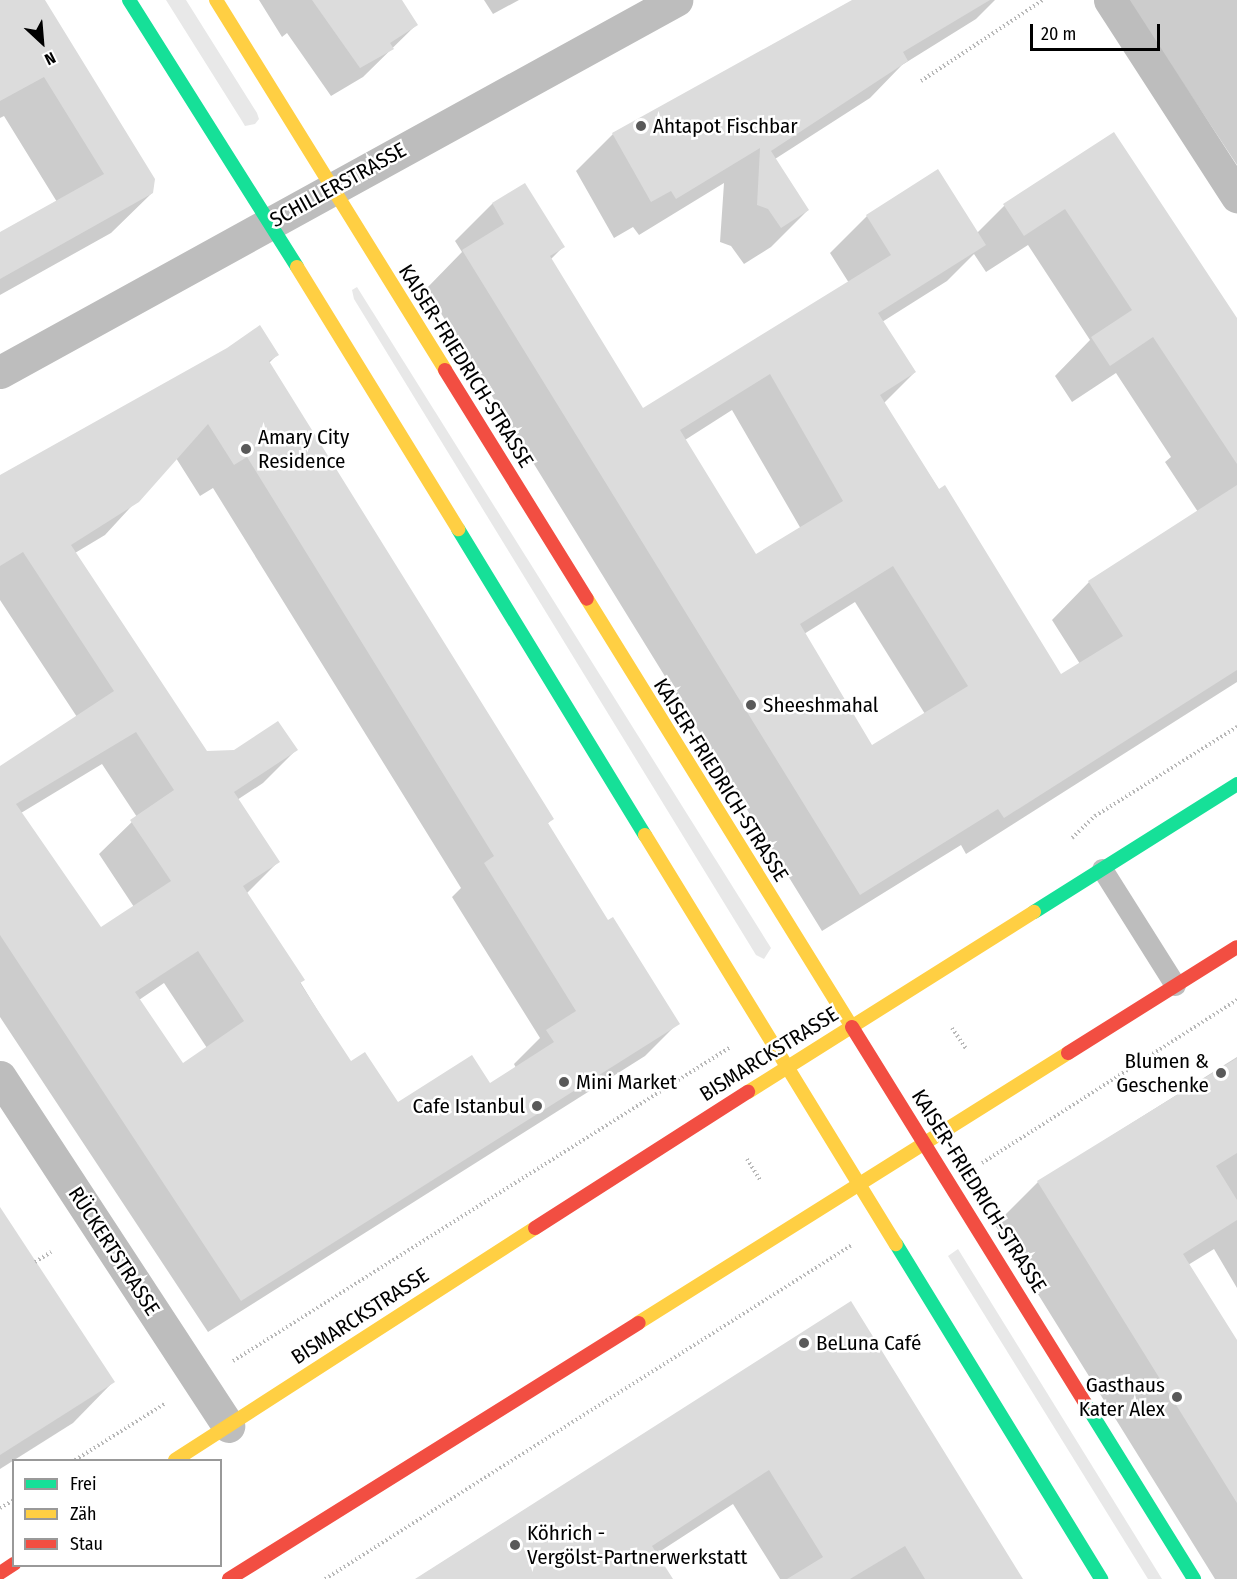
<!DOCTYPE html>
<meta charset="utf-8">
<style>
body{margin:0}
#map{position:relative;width:1237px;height:1579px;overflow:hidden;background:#fff;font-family:"Fira Sans Condensed",sans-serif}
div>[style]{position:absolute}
.green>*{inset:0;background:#e8e8e8}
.shadow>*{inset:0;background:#0003}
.building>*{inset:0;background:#dcdcdc}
.path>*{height:4px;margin-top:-2px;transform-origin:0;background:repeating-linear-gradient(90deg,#b8b8b8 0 1.5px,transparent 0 4.5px)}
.lane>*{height:21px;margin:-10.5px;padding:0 10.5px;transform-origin:10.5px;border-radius:10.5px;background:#bdbdbd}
.street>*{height:33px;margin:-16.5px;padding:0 16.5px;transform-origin:16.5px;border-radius:16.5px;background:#bdbdbd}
.fast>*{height:14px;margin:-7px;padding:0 7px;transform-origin:7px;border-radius:7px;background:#16e098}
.slow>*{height:14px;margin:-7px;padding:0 7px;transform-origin:7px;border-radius:7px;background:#ffcf43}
.jam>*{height:14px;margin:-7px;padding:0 7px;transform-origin:7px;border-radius:7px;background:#f24e42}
.dots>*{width:16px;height:16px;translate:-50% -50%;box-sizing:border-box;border:3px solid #fff;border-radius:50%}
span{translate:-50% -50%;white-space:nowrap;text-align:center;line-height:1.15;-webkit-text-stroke:5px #fff;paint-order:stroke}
.poi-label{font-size:21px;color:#000}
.left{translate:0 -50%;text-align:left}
.right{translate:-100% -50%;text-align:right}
.street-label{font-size:21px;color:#000}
.legend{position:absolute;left:12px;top:1459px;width:210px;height:108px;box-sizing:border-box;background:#fff;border:2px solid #999;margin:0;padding:8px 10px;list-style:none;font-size:18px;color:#000}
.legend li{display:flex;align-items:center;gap:12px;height:30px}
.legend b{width:30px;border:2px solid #999}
.north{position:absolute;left:12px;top:12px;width:60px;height:60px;-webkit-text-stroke:4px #fff;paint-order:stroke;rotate:154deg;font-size:16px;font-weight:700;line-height:24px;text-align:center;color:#000}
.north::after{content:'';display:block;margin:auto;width:21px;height:27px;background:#000;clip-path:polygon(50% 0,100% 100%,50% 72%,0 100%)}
.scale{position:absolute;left:1030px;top:24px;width:130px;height:27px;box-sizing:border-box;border:3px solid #000;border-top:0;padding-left:8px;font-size:18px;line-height:21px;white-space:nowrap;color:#000;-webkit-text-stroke:4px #fff;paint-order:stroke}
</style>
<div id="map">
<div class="green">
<i style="clip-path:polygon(166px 0,186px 0,257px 113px,259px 119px,255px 124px,245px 126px,242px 121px)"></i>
<i style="clip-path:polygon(357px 287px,771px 948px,764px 959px,756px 955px,354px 299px,352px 290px)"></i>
<i style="clip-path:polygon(958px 1249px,1162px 1579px,1148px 1579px,948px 1256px)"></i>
</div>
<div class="shadow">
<i style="clip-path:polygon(0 0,43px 0,152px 193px,111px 233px,0 295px,0 234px,57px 202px,4px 116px,0 118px)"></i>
<i style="clip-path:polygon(259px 0,400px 0,416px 25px,363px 77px,331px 96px,287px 33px,282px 37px)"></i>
<i style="clip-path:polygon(484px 0,519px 0,493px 14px)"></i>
<i style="clip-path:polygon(855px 0,995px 0,976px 19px,902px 65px,870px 98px,775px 159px,808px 210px,771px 247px,744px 264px,731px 246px,720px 242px,724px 183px,639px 235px,633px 227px,614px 238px,576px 171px,613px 134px)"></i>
<i style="clip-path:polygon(1128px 0,1237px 0,1237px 165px)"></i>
<i style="clip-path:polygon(evenodd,1113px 134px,1237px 322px,1237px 682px,966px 854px,961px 845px,822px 931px,426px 289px,462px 252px,455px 241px,492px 204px,524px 185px,563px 247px,550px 260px,642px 410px,849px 283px,830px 253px,867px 216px,977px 233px,1004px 206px,1113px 134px,1028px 245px,1090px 340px,1055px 376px,1072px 402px,1116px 373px,1171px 457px,1165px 462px,1198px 512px,1089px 582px,1052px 620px,1080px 664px,1061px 676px,883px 404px,915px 372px,882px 322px,947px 281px,974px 254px,986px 272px,1028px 245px,1113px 134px,732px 410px,801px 529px,756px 556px,685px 440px,732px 410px,1113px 134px,855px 602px,925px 714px,872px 747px,804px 634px,855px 602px)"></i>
<i style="clip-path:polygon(evenodd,277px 355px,269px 363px,552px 819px,547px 824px,608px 922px,678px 1023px,645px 1056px,208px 1332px,0 1017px,0 767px,77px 717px,0 600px,0 477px,277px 355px,176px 458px,200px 496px,213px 488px,461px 888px,452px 897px,540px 1038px,514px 1064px,516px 1068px,489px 1085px,397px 1104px,350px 1063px,246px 894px,278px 862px,237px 800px,263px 783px,296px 750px,206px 753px,75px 553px,105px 535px,176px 458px,277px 355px,102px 764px,137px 817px,99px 854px,134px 907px,100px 929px,21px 813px,102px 764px,277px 355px,164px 983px,207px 1048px,183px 1066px,139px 1000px,164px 983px)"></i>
<i style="clip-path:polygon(1237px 1057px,1237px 1288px,1214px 1249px,1188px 1265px,1237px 1342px,1237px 1579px,1215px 1579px,995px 1225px,1038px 1182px)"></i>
<i style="clip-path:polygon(0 1210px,113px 1382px,73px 1423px,0 1469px)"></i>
<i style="clip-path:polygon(850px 1303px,1022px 1579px,780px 1579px,733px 1504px,656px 1554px,672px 1579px,416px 1579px)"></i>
</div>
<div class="building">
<i style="clip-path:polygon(0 0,45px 0,155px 179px,153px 193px,0 279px,0 232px,104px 174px,44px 77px,0 101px)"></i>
<i style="clip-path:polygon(312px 0,402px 0,418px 25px,390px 43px,394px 49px,360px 68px)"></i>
<i style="clip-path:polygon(852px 0,990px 0,903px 52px,908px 61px,771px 151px,809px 210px,781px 228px,768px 209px,757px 205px,760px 148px,676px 199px,671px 191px,651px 202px,612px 133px)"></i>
<i style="clip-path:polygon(1114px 132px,1237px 318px,1237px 464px,1153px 337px,1110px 366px,1091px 337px,1132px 310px,1065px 209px,1024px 236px,1003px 204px)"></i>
<i style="clip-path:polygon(evenodd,938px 169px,986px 245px,878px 313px,916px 372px,880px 395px,939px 489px,945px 485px,1061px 674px,1123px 636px,1088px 581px,1237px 485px,1237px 670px,1004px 818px,998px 809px,860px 895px,462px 250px,504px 224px,492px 203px,525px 183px,565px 247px,550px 256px,643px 408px,891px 255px,866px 215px,938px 169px,770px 374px,843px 501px,756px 554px,680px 430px,770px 374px,938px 169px,893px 566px,968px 686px,872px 745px,800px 624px,893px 566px)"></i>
<i style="clip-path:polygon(evenodd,260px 325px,279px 355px,269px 361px,554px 819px,548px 823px,608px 920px,613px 917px,680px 1024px,241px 1301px,0 935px,0 766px,114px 691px,23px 552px,0 566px,0 475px,227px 348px,260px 325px,208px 424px,234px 465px,247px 457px,494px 856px,484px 863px,576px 1011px,546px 1030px,554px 1042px,490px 1083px,472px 1055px,398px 1102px,365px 1052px,351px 1061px,300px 983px,305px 980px,243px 886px,280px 862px,234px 792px,298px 750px,278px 721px,234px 750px,207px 751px,71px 545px,139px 502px,208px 424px,260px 325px,136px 732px,174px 790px,130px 820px,171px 881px,101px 927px,16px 804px,136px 732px,260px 325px,198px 951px,244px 1021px,183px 1063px,135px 992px,198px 951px)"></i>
<i style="clip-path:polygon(1237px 1058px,1237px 1153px,1216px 1166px,1237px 1200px,1237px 1220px,1183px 1254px,1237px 1340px,1237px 1503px,1037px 1181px)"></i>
<i style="clip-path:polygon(0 1207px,115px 1382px,0 1455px)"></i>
<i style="clip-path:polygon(851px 1301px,1023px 1579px,925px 1579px,905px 1546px,850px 1579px,787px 1579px,823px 1557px,769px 1470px,652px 1546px,673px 1579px,415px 1579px)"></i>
</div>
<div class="path">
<i style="left:921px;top:81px;width:146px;rotate:-33.6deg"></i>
<i style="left:1072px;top:838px;width:32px;rotate:-44deg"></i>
<i style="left:1095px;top:816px;width:168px;rotate:-32.1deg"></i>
<i style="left:952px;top:1028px;width:25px;rotate:56deg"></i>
<i style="left:747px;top:1159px;width:25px;rotate:58deg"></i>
<i style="left:982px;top:1163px;width:303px;rotate:-32.6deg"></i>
<i style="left:35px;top:1262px;width:19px;rotate:-32deg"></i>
<i style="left:233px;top:1361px;width:587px;rotate:-32.25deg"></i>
<i style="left:75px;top:1460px;width:107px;rotate:-32.1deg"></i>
<i style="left:0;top:1508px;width:16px;rotate:-30deg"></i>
<i style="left:325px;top:1579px;width:624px;rotate:-32.37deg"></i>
</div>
<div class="lane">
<i style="left:1102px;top:869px;width:137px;rotate:57.8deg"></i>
</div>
<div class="street">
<i style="left:1110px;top:0;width:234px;rotate:57.1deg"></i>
<i style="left:0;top:372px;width:772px;rotate:-28.82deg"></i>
<i style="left:0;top:1077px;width:417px;rotate:56.8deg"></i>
</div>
<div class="fast">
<i style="left:129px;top:0;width:315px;rotate:57.8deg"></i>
<i style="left:458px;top:529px;width:359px;rotate:58.6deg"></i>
<i style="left:1034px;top:912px;width:240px;rotate:-32.2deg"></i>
<i style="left:896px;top:1244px;width:393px;rotate:58.5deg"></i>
<i style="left:1085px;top:1403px;width:207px;rotate:58.2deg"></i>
</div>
<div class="slow">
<i style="left:216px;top:0;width:435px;rotate:58.2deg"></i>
<i style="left:297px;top:267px;width:308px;rotate:58.4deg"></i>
<i style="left:587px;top:599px;width:503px;rotate:58.24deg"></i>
<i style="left:645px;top:835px;width:480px;rotate:58.5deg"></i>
<i style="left:748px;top:1092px;width:338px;rotate:-32.2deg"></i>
<i style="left:638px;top:1323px;width:508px;rotate:-32.12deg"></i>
<i style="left:175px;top:1460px;width:428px;rotate:-32.8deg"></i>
</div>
<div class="jam">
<i style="left:445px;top:370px;width:269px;rotate:58.2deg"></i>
<i style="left:852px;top:1027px;width:442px;rotate:58.2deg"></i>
<i style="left:1068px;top:1053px;width:199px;rotate:-32.1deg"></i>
<i style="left:535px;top:1228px;width:253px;rotate:-32.6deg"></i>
<i style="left:0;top:1573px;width:17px;rotate:-33deg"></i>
<i style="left:229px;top:1579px;width:483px;rotate:-32deg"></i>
</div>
<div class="dots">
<i style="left:641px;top:126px;background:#595959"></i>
<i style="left:246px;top:449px;background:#595959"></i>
<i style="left:751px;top:705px;background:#595959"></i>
<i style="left:1221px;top:1073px;background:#595959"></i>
<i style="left:564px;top:1082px;background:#595959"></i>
<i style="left:537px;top:1106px;background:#595959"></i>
<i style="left:804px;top:1343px;background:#595959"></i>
<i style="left:1177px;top:1397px;background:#595959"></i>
<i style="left:515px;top:1545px;background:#595959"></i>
</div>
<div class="poi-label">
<span class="left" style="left:653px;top:126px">Ahtapot Fischbar</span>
<span class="left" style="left:258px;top:449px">Amary City<br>Residence</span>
<span class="left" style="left:763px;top:705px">Sheeshmahal</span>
<span class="right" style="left:1209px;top:1073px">Blumen &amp;<br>Geschenke</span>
<span class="left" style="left:576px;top:1082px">Mini Market</span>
<span class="right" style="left:525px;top:1106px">Cafe Istanbul</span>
<span class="left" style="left:816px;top:1343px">BeLuna Café</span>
<span class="right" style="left:1165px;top:1397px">Gasthaus<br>Kater Alex</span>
<span class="left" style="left:527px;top:1545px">Köhrich -<br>Vergölst-Partnerwerkstatt</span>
</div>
<div class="street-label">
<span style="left:338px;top:185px;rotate:-29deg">SCHILLERSTRASSE</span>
<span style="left:466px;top:366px;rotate:58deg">KAISER-FRIEDRICH-STRASSE</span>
<span style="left:721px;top:780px;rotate:58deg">KAISER-FRIEDRICH-STRASSE</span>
<span style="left:769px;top:1054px;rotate:-32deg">BISMARCKSTRASSE</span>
<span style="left:979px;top:1191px;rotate:58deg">KAISER-FRIEDRICH-STRASSE</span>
<span style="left:114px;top:1251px;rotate:57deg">RÜCKERTSTRASSE</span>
<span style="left:360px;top:1316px;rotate:-33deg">BISMARCKSTRASSE</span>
</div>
<ul class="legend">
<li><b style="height:8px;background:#16e098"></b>Frei</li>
<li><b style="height:8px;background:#ffcf43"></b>Zäh</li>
<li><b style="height:8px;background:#f24e42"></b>Stau</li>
</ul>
<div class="north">N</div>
<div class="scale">20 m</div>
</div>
